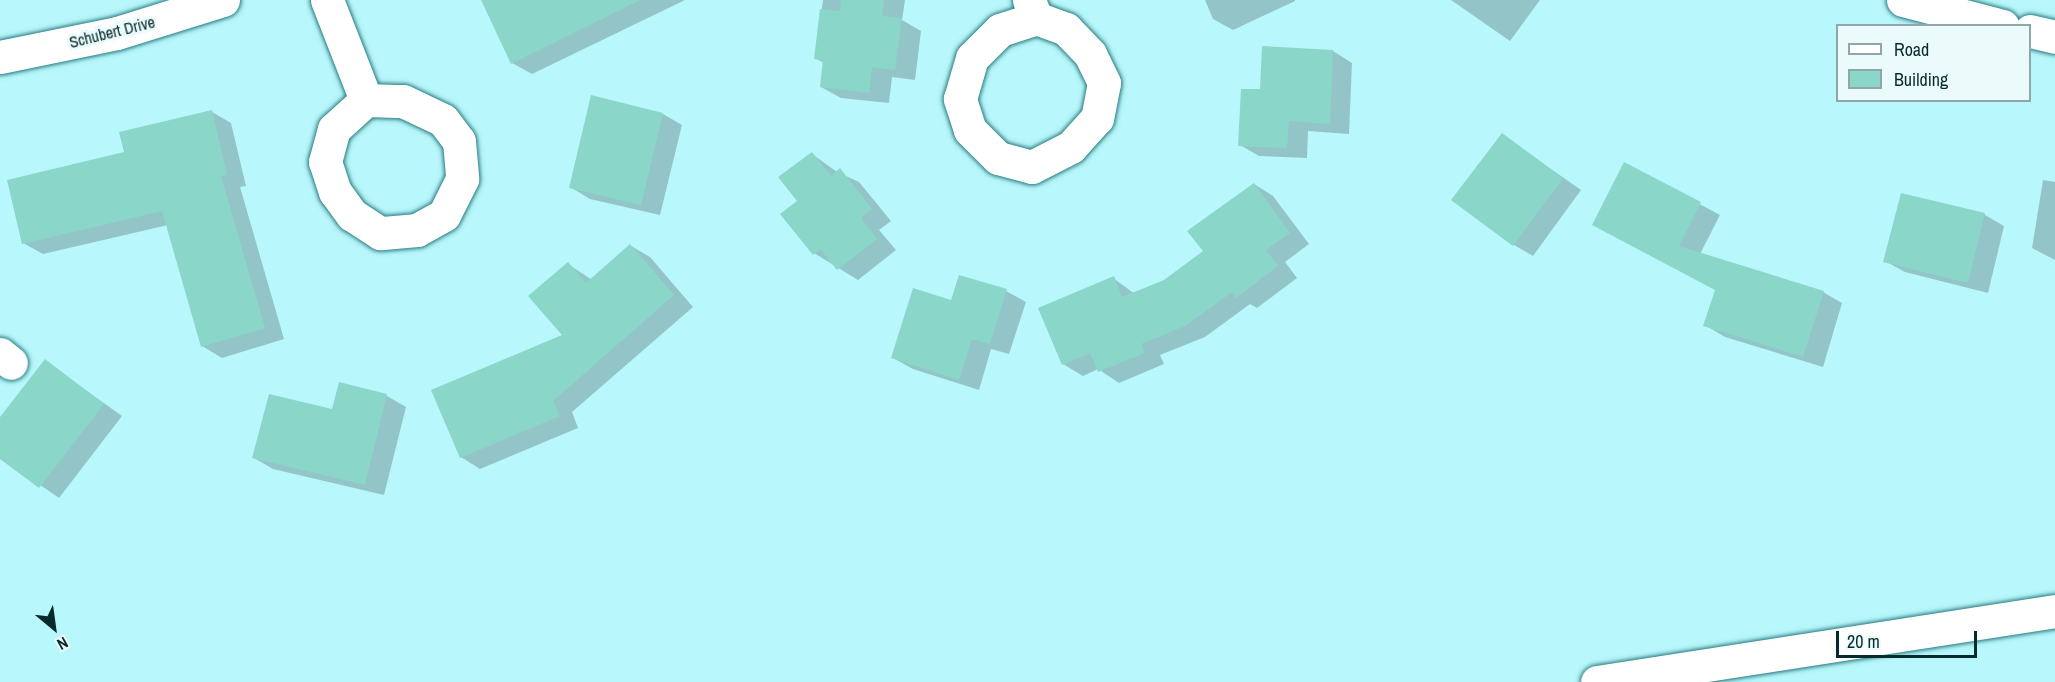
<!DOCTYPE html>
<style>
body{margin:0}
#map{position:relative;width:2055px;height:682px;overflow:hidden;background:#b8f7fb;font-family:"Archivo Narrow",sans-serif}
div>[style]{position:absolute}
.shadow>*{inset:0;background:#0003}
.building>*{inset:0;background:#8ad7c9}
.roads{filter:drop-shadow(0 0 2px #267c81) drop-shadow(0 0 2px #267c81)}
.minor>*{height:33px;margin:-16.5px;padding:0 16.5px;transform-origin:16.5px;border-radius:16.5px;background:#fff}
.highway>*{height:33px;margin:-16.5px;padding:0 16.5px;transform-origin:16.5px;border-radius:16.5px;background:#fff}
span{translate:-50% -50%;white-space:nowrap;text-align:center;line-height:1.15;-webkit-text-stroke:6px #ebfafb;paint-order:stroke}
.street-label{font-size:16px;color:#072b2d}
.legend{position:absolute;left:1836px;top:24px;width:195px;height:78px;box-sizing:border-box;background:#ebfafb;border:2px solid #90a7a9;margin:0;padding:8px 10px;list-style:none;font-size:18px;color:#072b2d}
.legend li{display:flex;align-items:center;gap:12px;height:30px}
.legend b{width:30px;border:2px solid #90a7a9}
.north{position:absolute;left:24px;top:598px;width:60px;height:60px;-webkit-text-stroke:4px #ebfafb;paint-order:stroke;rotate:151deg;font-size:16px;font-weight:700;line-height:24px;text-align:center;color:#072b2d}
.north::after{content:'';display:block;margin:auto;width:21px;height:27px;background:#072b2d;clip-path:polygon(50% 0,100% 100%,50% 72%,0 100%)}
.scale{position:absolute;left:1836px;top:631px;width:141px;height:27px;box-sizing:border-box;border:3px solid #072b2d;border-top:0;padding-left:8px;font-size:18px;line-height:21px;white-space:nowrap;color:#072b2d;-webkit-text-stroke:4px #ebfafb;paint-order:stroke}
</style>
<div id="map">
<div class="shadow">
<i style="clip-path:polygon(506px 0,685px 0,532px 74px,512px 63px)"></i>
<i style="clip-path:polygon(823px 0,905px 0,902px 20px,921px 31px,915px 80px,892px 77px,889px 103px,841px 98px,821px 87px,824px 63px,815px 58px)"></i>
<i style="clip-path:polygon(1205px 0,1295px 0,1295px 1px,1233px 30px,1213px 19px)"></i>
<i style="clip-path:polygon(1451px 0,1540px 0,1510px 41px)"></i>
<i style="clip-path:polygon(1333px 51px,1352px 63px,1349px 134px,1308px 131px,1307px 158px,1259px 156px,1240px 145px,1261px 91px)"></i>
<i style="clip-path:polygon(212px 112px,231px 123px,246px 186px,240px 187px,284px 339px,222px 358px,202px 346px,168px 225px,43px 254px,23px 243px,126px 153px)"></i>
<i style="clip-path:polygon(663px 114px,682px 125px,660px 215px,590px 199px,570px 187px)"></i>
<i style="clip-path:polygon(1502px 135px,1581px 190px,1533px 256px,1514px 245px)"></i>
<i style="clip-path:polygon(812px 154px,837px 172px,859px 182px,891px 221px,879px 230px,896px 250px,858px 280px,814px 253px,799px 201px)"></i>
<i style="clip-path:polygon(1625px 164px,1720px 215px,1700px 254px,1823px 292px,1842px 303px,1823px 367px,1725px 337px,1705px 325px,1716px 290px,1613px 235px)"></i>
<i style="clip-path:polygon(2043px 180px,2055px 182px,2055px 260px,2032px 248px)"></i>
<i style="clip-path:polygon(1254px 184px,1273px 196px,1309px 244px,1285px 262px,1297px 278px,1257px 308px,1250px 304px,1205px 337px,1160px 355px,1164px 364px,1119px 383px,1098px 369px,1083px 376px,1063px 364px,1113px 278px,1135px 294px,1165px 281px,1205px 251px)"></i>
<i style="clip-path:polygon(1902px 194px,1985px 215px,2004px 226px,1988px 293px,1905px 272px,1885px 261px)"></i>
<i style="clip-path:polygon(631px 246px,650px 257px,693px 307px,572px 412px,578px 428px,480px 469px,461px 457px,565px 336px,568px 264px,592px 280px)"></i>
<i style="clip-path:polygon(1006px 291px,1026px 302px,1009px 354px,991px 349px,979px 390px,913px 369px,893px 358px,952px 302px)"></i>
<i style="clip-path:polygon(45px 361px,122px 416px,59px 498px,0 457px,0 419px)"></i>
<i style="clip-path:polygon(387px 396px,406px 407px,384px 495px,273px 469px,254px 458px,333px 411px)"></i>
</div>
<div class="building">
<i style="clip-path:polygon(481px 0,640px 0,511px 64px)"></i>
<i style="clip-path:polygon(841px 0,884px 0,882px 16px,902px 18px,895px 70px,872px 67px,869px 93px,820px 87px,823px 60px,814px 59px,820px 9px,840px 11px)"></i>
<i style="clip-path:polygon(1262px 46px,1333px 50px,1330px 124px,1289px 121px,1287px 148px,1238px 146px,1241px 89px,1260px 89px)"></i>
<i style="clip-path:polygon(591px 95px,663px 113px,641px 205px,569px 188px)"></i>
<i style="clip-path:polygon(212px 110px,227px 175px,221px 176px,265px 328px,201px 347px,162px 211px,22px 244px,7px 180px,124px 152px,119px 132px)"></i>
<i style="clip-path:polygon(1502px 133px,1563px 178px,1513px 246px,1451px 200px)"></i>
<i style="clip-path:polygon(812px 152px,831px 176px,840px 168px,872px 209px,861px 218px,877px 239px,837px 270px,820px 249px,813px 255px,780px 214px,797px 201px,778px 177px)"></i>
<i style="clip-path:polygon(1624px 162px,1701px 202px,1679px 246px,1824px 291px,1803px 357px,1703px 326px,1715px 290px,1592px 225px)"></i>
<i style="clip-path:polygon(1254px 183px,1290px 233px,1266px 250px,1278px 266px,1236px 298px,1232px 292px,1185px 326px,1141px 344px,1145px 353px,1098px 372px,1090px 353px,1062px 365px,1038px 308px,1114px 276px,1122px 297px,1164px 280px,1203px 251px,1187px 231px)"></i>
<i style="clip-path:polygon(1901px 193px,1985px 213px,1968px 283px,1883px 262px)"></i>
<i style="clip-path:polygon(630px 244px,674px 295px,553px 401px,560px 416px,460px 458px,431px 390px,562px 335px,528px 296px,568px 262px,586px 283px)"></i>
<i style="clip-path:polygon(959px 275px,1007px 289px,990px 344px,972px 339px,959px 380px,891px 358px,913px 288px,951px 300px)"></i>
<i style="clip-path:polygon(45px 359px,104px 404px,39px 488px,0 459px,0 417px)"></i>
<i style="clip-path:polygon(339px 382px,387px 394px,365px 485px,252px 458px,269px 394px,332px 409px)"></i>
</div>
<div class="roads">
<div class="minor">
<i style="left:327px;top:0;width:107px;rotate:68.7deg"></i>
<i style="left:1029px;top:0;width:19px;rotate:69deg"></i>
<i style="left:1036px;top:18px;width:32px;rotate:20deg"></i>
<i style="left:1066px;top:29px;width:35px;rotate:46deg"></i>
<i style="left:1090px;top:54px;width:32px;rotate:64deg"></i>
<i style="left:1104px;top:83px;width:36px;rotate:101deg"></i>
<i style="left:1097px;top:118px;width:39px;rotate:132deg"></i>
<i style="left:1071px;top:147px;width:44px;rotate:152.9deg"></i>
<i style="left:1032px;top:167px;width:35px;rotate:-165deg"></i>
<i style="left:998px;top:158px;width:40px;rotate:-135deg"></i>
<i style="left:970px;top:130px;width:33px;rotate:-108deg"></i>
<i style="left:960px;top:99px;width:43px;rotate:-73.7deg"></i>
<i style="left:972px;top:58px;width:40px;rotate:-45deg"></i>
<i style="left:1000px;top:30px;width:38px;rotate:-18deg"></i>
<i style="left:1903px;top:0;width:103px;rotate:14.6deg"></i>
<i style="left:2030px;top:31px;width:26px;rotate:13deg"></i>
<i style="left:0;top:57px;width:119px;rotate:-11.6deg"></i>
<i style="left:117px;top:33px;width:111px;rotate:-17.3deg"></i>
<i style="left:366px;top:100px;width:37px;rotate:2deg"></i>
<i style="left:403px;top:101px;width:44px;rotate:25.4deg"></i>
<i style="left:443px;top:120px;width:26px;rotate:53deg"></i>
<i style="left:459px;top:141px;width:38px;rotate:85deg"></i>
<i style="left:462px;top:179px;width:40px;rotate:116.6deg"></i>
<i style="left:444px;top:215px;width:31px;rotate:151deg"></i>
<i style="left:417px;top:230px;width:37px;rotate:175deg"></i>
<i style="left:380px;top:233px;width:33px;rotate:-147deg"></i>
<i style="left:352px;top:215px;width:29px;rotate:-126deg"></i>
<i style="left:335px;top:192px;width:32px;rotate:-108deg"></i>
<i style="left:325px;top:162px;width:34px;rotate:-75deg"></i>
<i style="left:334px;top:129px;width:43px;rotate:-42.2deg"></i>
<i style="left:0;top:354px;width:14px;rotate:39deg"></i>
</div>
<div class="highway">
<i style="left:1597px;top:682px;width:463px;rotate:-8.8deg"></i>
</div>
</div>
<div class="street-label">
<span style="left:112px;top:32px;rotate:-14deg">Schubert Drive</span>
</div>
<ul class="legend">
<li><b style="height:8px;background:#fff"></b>Road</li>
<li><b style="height:16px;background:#8ad7c9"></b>Building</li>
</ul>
<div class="north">N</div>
<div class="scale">20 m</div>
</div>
